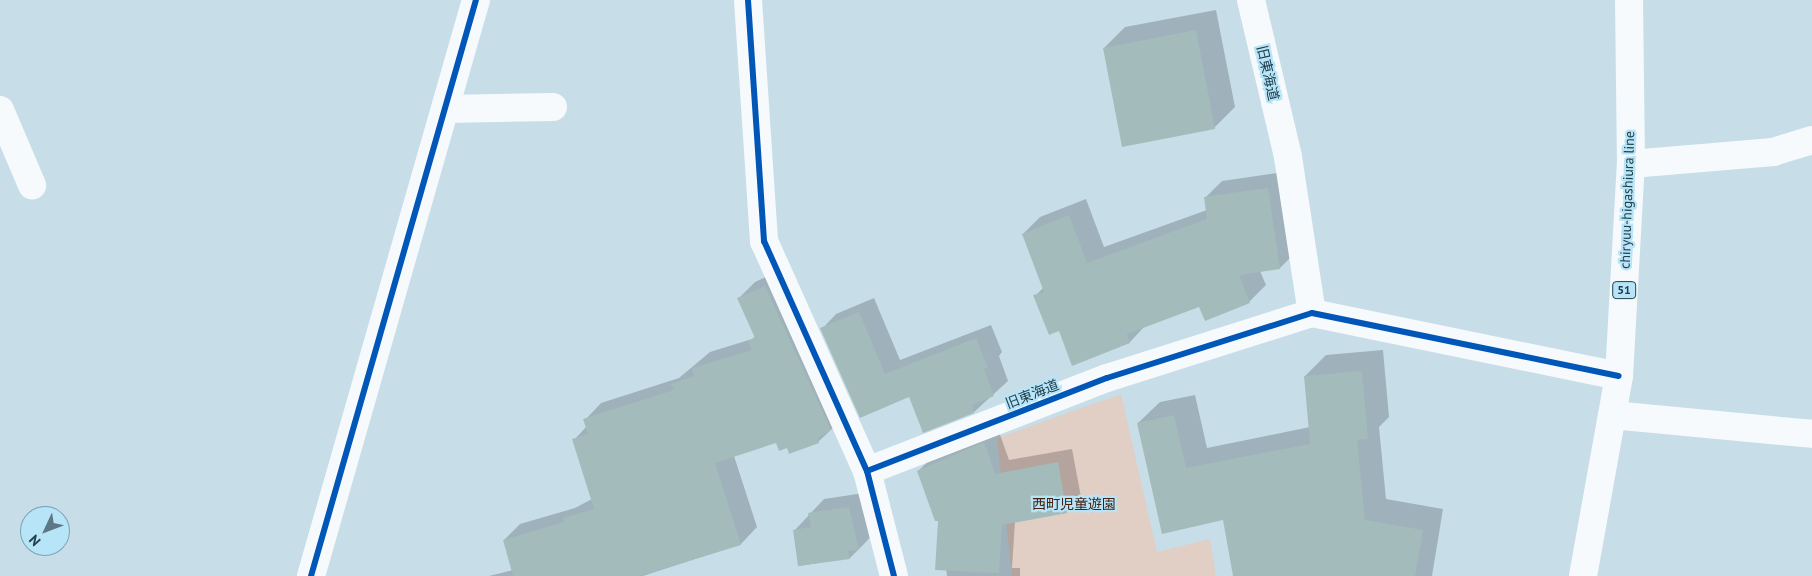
<!DOCTYPE html>
<meta charset="utf-8">
<style>
body{margin:0}
#map{position:relative;width:1812px;height:576px;overflow:hidden;background:#c7dee9;font-family:"PT Sans","Noto Sans JP",sans-serif}
div>[style]{position:absolute}
.green>*{inset:0;background:#e1cec5}
.shadow>*{inset:0;background:#0003}
.building>*{inset:0;background:#a3bcbb}
.minor>*{height:28px;margin:-14px;padding:0 14px;transform-origin:14px;border-radius:14px;background:#f7fafc}
.major>*{height:28px;margin:-14px;padding:0 14px;transform-origin:14px;border-radius:14px;background:#f7fafc}
.cycleway>*{height:6px;margin:-3px;padding:0 3px;transform-origin:3px;border-radius:3px;background:#0057b8}
span{translate:-50% -50%;white-space:nowrap;text-align:center;line-height:1.15;-webkit-text-stroke:4.5px #b8e4f8;paint-order:stroke}
.shield-label span{padding:1px 4px;background:#b8e4f8;border:1px solid;border-radius:4px;-webkit-text-stroke-width:0}
.shield-label{font-size:12px;color:#21414e;font-weight:700}
.street-label{font-size:14px;color:#21414e}
.park-label{font-size:14px;color:#45220f}
.north{position:absolute;left:20px;top:506px;width:50px;height:50px;box-sizing:border-box;background:#b8e4f8;border:1px solid #7ca3b4;border-radius:50%;rotate:227deg;font-size:14px;font-weight:700;line-height:20px;text-align:center;color:#21414e}
.north::after{content:'';display:block;margin:auto;width:18px;height:22px;background:#5b7884;clip-path:polygon(50% 0,100% 100%,50% 72%,0 100%)}
</style>
<div id="map">
<div class="green">
<i style="clip-path:polygon(1121px 394px,1157px 552px,1210px 539px,1216px 576px,1012px 576px,997px 438px)"></i>
</div>
<div class="shadow">
<i style="clip-path:polygon(1216px 10px,1235px 107px,1214px 128px,1104px 48px,1125px 27px)"></i>
<i style="clip-path:polygon(1284px 172px,1297px 251px,1280px 268px,1260px 271px,1266px 285px,1249px 302px,1200px 306px,1145px 326px,1130px 342px,1059px 329px,1035px 296px,1044px 287px,1023px 234px,1040px 217px,1086px 199px,1104px 247px,1207px 210px,1205px 198px,1222px 181px)"></i>
<i style="clip-path:polygon(781px 270px,835px 426px,818px 442px,787px 446px,776px 441px,734px 456px,757px 527px,741px 544px,643px 576px,489px 576px,513px 570px,504px 540px,520px 524px,575px 508px,592px 499px,574px 440px,587px 426px,585px 420px,601px 403px,679px 378px,710px 352px,752px 339px,756px 336px,739px 298px,755px 282px)"></i>
<i style="clip-path:polygon(874px 298px,900px 360px,991px 325px,1002px 352px,999px 356px,1008px 381px,974px 412px,910px 395px,822px 329px,836px 314px)"></i>
<i style="clip-path:polygon(1383px 350px,1389px 417px,1379px 427px,1386px 499px,1443px 509px,1432px 576px,1234px 576px,1224px 519px,1138px 423px,1160px 402px,1195px 395px,1207px 448px,1310px 427px,1305px 376px,1326px 355px)"></i>
<i style="clip-path:polygon(998px 429px,1009px 460px,1072px 449px,1081px 497px,1067px 511px,1015px 521px,1012px 568px,1020px 568px,1020px 576px,947px 576px,939px 520px,918px 471px,933px 457px)"></i>
<i style="clip-path:polygon(864px 493px,873px 534px,865px 543px,850px 558px,799px 566px,794px 531px,824px 499px)"></i>
</div>
<div class="building">
<i style="clip-path:polygon(1196px 30px,1215px 129px,1122px 147px,1103px 48px)"></i>
<i style="clip-path:polygon(1268px 188px,1280px 269px,1239px 275px,1250px 303px,1205px 321px,1199px 307px,1127px 334px,1130px 343px,1072px 366px,1059px 331px,1049px 335px,1033px 295px,1044px 292px,1022px 234px,1069px 215px,1087px 263px,1207px 219px,1204px 197px)"></i>
<i style="clip-path:polygon(765px 286px,831px 430px,818px 438px,819px 443px,789px 454px,787px 448px,779px 451px,776px 443px,715px 463px,741px 545px,640px 576px,513px 576px,503px 540px,564px 522px,563px 518px,594px 509px,572px 439px,588px 434px,583px 419px,674px 390px,671px 384px,694px 376px,692px 368px,752px 350px,748px 341px,755px 338px,737px 298px)"></i>
<i style="clip-path:polygon(859px 312px,885px 374px,976px 338px,988px 368px,984px 369px,994px 396px,972px 405px,974px 413px,923px 433px,909px 397px,860px 418px,820px 328px)"></i>
<i style="clip-path:polygon(1362px 371px,1368px 439px,1357px 440px,1365px 520px,1423px 530px,1415px 576px,1233px 576px,1223px 520px,1162px 534px,1137px 423px,1174px 415px,1186px 468px,1310px 444px,1304px 376px)"></i>
<i style="clip-path:polygon(984px 442px,995px 474px,1058px 462px,1067px 513px,1002px 525px,999px 573px,935px 570px,938px 521px,935px 521px,917px 471px)"></i>
<i style="clip-path:polygon(849px 507px,859px 550px,848px 551px,850px 559px,798px 566px,793px 530px,811px 527px,808px 513px)"></i>
</div>
<div class="minor">
<i style="left:748px;top:0;width:242px;rotate:86.2deg"></i>
<i style="left:764px;top:241px;width:252px;rotate:65.9deg"></i>
<i style="left:867px;top:471px;width:108px;rotate:75.6deg"></i>
<i style="left:1251px;top:0;width:161px;rotate:76.7deg"></i>
<i style="left:1288px;top:157px;width:158px;rotate:81.3deg"></i>
<i style="left:446px;top:109px;width:107px;rotate:-1.1deg"></i>
<i style="left:0;top:110px;width:82px;rotate:66.9deg"></i>
<i style="left:1631px;top:164px;width:143px;rotate:-4.8deg"></i>
<i style="left:1773px;top:152px;width:41px;rotate:-17.1deg"></i>
<i style="left:1612px;top:415px;width:201px;rotate:5.4deg"></i>
<i style="left:867px;top:471px;width:257px;rotate:-21.2deg"></i>
<i style="left:1107px;top:378px;width:215px;rotate:-17.6deg"></i>
<i style="left:1312px;top:313px;width:313px;rotate:11.6deg"></i>
<i style="left:311px;top:576px;width:599px;rotate:-74.02deg"></i>
</div>
<div class="major">
<i style="left:1583px;top:576px;width:203px;rotate:-79.8deg"></i>
<i style="left:1619px;top:376px;width:212px;rotate:-86.8deg"></i>
<i style="left:1631px;top:164px;width:164px;rotate:-90.7deg"></i>
</div>
<div class="cycleway">
<i style="left:748px;top:0;width:242px;rotate:86.2deg"></i>
<i style="left:764px;top:241px;width:252px;rotate:65.9deg"></i>
<i style="left:867px;top:471px;width:108px;rotate:75.6deg"></i>
<i style="left:867px;top:471px;width:257px;rotate:-21.2deg"></i>
<i style="left:1107px;top:378px;width:215px;rotate:-17.6deg"></i>
<i style="left:1312px;top:313px;width:313px;rotate:11.6deg"></i>
<i style="left:311px;top:576px;width:599px;rotate:-74.02deg"></i>
</div>
<div class="shield-label">
<span style="left:1624px;top:290px">51</span>
</div>
<div class="street-label">
<span style="left:1268px;top:73px;rotate:77deg">旧東海道</span>
<span style="left:1627px;top:200px;rotate:-88deg">chiryuu-higashiura line</span>
<span style="left:1032px;top:394px;rotate:-21deg">旧東海道</span>
</div>
<div class="park-label">
<span style="left:1074px;top:504px">西町児童遊園</span>
</div>
<div class="north">N</div>
</div>
